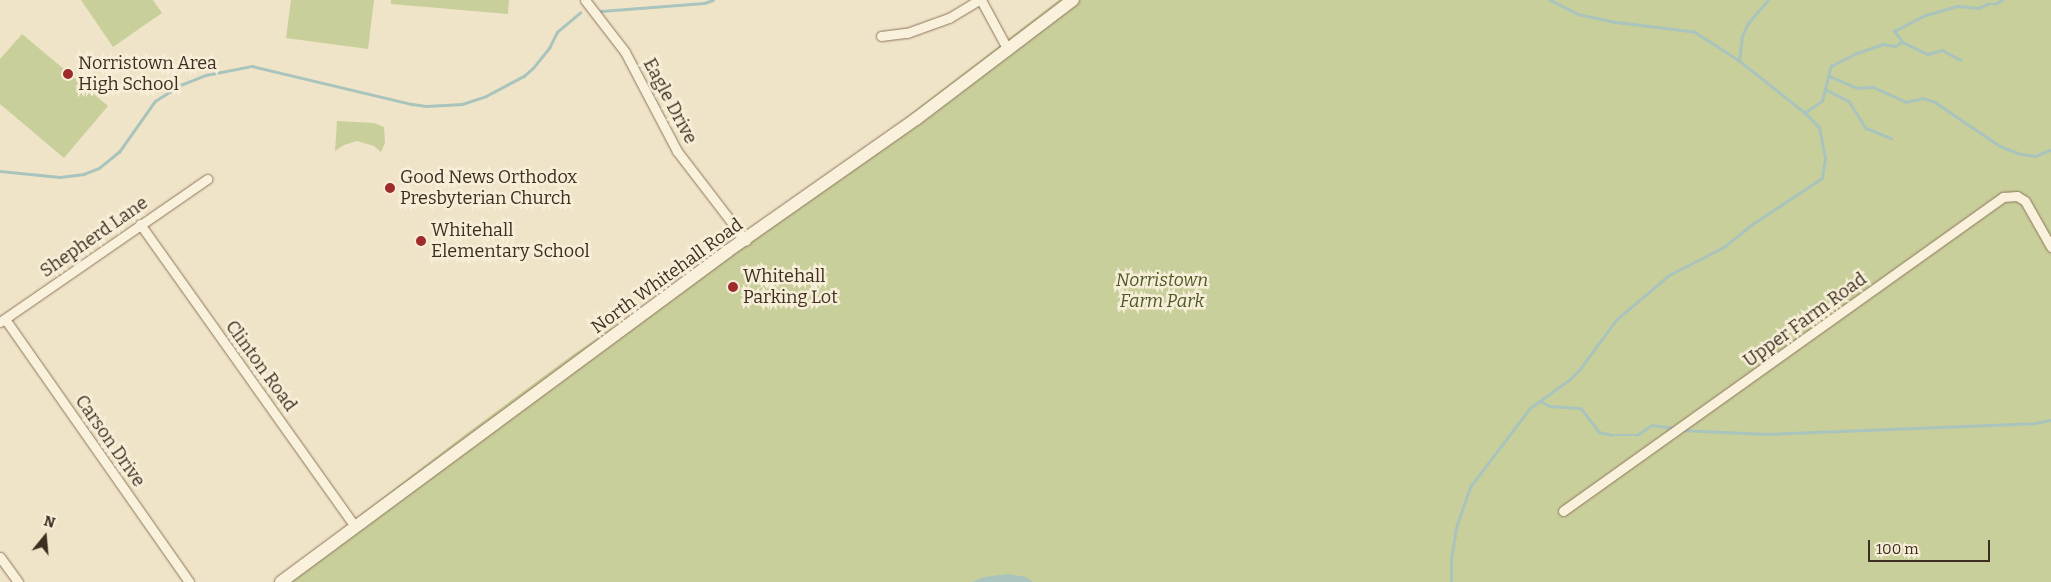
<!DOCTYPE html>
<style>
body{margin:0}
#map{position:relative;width:2051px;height:582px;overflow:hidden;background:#f0e4c8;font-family:Bitter,serif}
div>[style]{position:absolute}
.green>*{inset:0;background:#c9cf9b}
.water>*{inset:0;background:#a9c4bc}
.stream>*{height:2.5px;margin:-1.25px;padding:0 1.25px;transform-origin:1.25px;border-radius:1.25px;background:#a9c4bc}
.roads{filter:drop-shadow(0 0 1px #8d765c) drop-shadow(0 0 1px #8d765c)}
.street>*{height:9px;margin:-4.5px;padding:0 4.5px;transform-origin:4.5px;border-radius:4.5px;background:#faf1dc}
.secondary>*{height:12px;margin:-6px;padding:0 6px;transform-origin:6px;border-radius:6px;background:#faf1dc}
.dots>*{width:14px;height:14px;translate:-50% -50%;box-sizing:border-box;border:2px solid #f7eed8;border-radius:50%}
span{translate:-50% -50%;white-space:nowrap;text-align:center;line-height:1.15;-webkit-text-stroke:5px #f7eed8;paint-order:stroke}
.poi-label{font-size:18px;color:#3d2e20}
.left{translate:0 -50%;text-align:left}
.street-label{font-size:18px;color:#3d2e20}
.park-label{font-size:18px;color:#4d5a26;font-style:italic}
.north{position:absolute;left:20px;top:512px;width:50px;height:50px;-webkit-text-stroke:4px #f7eed8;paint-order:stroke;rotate:17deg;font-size:14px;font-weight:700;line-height:20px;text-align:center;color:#3d2e20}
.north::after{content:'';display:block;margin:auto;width:18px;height:22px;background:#3d2e20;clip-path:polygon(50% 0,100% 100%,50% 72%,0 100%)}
.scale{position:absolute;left:1868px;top:540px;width:122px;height:22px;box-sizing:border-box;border:2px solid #3d2e20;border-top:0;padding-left:6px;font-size:15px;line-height:18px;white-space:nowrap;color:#3d2e20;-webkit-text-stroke:4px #f7eed8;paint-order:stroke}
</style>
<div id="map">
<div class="green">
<i style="clip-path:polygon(81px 0,153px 0,162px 13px,113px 47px)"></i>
<i style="clip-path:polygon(291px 0,374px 0,368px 49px,286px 38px)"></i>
<i style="clip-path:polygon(391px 0,509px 0,508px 14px,391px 4px)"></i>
<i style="clip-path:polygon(1059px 0,2051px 0,2051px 582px,273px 582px,470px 431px,574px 354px,714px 259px,860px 153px)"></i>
<i style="clip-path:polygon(22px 34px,108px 106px,64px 158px,0 104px,0 59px)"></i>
<i style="clip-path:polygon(337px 121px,374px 123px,384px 127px,385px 143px,381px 152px,374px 146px,357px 141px,344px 145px,335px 151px)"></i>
</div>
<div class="water">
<i style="clip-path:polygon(1008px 574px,1026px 577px,1033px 582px,972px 582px,984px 577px)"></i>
</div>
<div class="stream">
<i style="left:601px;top:11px;width:103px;rotate:-4.4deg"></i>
<i style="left:704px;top:3px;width:9px;rotate:-18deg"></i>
<i style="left:1902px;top:42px;width:29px;rotate:25deg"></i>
<i style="left:1928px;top:54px;width:15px;rotate:-16deg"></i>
<i style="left:1942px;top:50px;width:21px;rotate:28deg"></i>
<i style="left:1739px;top:61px;width:25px;rotate:-83deg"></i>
<i style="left:1742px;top:36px;width:14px;rotate:-65deg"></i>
<i style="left:1748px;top:23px;width:30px;rotate:-49deg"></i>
<i style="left:1829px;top:76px;width:30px;rotate:23deg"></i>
<i style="left:1857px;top:88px;width:16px;rotate:-4deg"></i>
<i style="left:1873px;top:87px;width:36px;rotate:24deg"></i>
<i style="left:1906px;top:102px;width:17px;rotate:-13deg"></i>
<i style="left:1923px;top:98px;width:13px;rotate:18deg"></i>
<i style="left:1935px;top:102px;width:78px;rotate:34.1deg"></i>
<i style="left:2000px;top:146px;width:22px;rotate:21deg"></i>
<i style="left:2021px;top:154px;width:14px;rotate:8deg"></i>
<i style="left:2035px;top:156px;width:17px;rotate:-21deg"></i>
<i style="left:1825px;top:89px;width:27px;rotate:27deg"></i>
<i style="left:1849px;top:101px;width:32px;rotate:58deg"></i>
<i style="left:1866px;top:128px;width:27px;rotate:22deg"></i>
<i style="left:1804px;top:113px;width:22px;rotate:-34deg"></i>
<i style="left:1822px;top:101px;width:36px;rotate:-76deg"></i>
<i style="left:1831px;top:66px;width:29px;rotate:-27deg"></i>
<i style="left:1857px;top:53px;width:28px;rotate:-19deg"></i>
<i style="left:1883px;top:44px;width:12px;rotate:9deg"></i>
<i style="left:1895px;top:46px;width:8px;rotate:-30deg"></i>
<i style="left:1902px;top:42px;width:14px;rotate:-126deg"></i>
<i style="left:1894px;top:31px;width:36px;rotate:-27deg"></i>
<i style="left:1926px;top:15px;width:32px;rotate:-16deg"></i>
<i style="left:1957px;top:6px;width:21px;rotate:5deg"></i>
<i style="left:1978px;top:8px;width:11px;rotate:-22deg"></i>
<i style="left:1988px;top:4px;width:7px"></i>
<i style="left:1995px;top:4px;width:8px;rotate:-30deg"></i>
<i style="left:0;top:171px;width:60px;rotate:5.7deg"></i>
<i style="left:60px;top:177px;width:24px;rotate:-7deg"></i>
<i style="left:84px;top:174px;width:16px;rotate:-22deg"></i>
<i style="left:99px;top:168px;width:26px;rotate:-39deg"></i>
<i style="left:119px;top:152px;width:62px;rotate:-54.8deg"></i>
<i style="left:155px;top:101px;width:31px;rotate:-32deg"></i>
<i style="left:181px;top:85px;width:27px;rotate:-22deg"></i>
<i style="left:206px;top:75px;width:47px;rotate:-11.1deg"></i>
<i style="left:252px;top:66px;width:164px;rotate:13.4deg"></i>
<i style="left:412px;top:104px;width:14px;rotate:8deg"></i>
<i style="left:426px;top:106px;width:36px;rotate:-3deg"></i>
<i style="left:462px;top:104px;width:25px;rotate:-18deg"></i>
<i style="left:486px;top:96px;width:43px;rotate:-27.8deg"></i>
<i style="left:524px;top:76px;width:12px;rotate:-42deg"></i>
<i style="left:533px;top:68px;width:26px;rotate:-51deg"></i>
<i style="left:549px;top:48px;width:18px;rotate:-63deg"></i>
<i style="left:557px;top:32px;width:30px;rotate:-40deg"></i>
<i style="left:1540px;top:401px;width:11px;rotate:27deg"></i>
<i style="left:1550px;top:406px;width:31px;rotate:4deg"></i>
<i style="left:1581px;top:408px;width:30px;rotate:53deg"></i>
<i style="left:1599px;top:432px;width:13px;rotate:13deg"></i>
<i style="left:1612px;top:435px;width:25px"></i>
<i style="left:1637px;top:435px;width:18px;rotate:-34deg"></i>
<i style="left:1652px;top:425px;width:21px;rotate:8deg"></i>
<i style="left:1681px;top:430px;width:85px;rotate:2.7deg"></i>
<i style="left:1766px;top:434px;width:269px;rotate:-2.3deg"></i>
<i style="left:2035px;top:423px;width:16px;rotate:-11deg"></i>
<i style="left:1451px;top:582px;width:22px;rotate:-90deg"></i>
<i style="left:1451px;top:560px;width:32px;rotate:-81deg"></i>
<i style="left:1456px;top:528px;width:43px;rotate:-71.1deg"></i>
<i style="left:1470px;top:487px;width:99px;rotate:-52.8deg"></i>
<i style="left:1530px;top:408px;width:48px;rotate:-35.7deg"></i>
<i style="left:1569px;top:380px;width:16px;rotate:-45deg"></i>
<i style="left:1580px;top:369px;width:61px;rotate:-53.7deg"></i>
<i style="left:1616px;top:320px;width:70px;rotate:-40.3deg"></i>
<i style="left:1669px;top:275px;width:62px;rotate:-27deg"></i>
<i style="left:1724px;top:247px;width:38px;rotate:-39deg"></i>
<i style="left:1754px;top:223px;width:82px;rotate:-33.5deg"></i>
<i style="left:1822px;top:178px;width:20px;rotate:-81deg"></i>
<i style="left:1825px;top:158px;width:31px;rotate:-101deg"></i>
<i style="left:1819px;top:128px;width:18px;rotate:-133deg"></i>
<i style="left:1807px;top:115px;width:87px;rotate:-141.5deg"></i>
<i style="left:1739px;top:61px;width:54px;rotate:-147.2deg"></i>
<i style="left:1694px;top:32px;width:82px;rotate:-173deg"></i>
<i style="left:1613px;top:22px;width:35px;rotate:-168deg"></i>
<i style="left:1579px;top:15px;width:33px;rotate:-153deg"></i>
</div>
<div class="roads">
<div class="street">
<i style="left:585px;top:0;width:66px;rotate:52.4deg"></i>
<i style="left:625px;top:52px;width:112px;rotate:62.3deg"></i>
<i style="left:677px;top:151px;width:113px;rotate:52.5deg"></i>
<i style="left:981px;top:0;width:57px;rotate:61.6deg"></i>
<i style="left:881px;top:36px;width:26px;rotate:-7deg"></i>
<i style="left:907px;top:33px;width:45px;rotate:-19.7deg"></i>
<i style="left:949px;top:18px;width:35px;rotate:-31deg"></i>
<i style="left:140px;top:224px;width:371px;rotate:54.6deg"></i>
<i style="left:5px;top:319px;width:321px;rotate:55deg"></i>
<i style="left:0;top:322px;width:252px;rotate:-34.6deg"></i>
<i style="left:1563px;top:511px;width:541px;rotate:-35.51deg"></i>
<i style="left:2003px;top:197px;width:14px;rotate:-4deg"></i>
<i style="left:2017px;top:196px;width:9px;rotate:32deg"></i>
<i style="left:2025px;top:201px;width:53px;rotate:60.5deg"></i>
<i style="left:0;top:557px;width:31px;rotate:54deg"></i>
</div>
<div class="secondary">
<i style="left:281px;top:582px;width:556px;rotate:-36.52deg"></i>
<i style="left:728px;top:251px;width:230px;rotate:-35.1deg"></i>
<i style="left:916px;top:119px;width:197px;rotate:-37.2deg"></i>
</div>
</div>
<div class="dots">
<i style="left:68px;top:74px;background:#9e2a2b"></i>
<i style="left:390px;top:188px;background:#9e2a2b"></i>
<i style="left:421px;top:241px;background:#9e2a2b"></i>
<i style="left:733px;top:287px;background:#9e2a2b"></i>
</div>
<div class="poi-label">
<span class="left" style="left:78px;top:74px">Norristown Area<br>High School</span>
<span class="left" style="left:400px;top:188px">Good News Orthodox<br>Presbyterian Church</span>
<span class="left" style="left:431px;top:241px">Whitehall<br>Elementary School</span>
<span class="left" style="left:743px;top:287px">Whitehall<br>Parking Lot</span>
</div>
<div class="street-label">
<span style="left:670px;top:101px;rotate:62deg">Eagle Drive</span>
<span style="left:94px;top:237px;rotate:-35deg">Shepherd Lane</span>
<span style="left:667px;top:276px;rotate:-36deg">North Whitehall Road</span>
<span style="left:1805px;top:320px;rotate:-36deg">Upper Farm Road</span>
<span style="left:261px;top:366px;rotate:54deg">Clinton Road</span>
<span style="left:110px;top:441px;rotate:55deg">Carson Drive</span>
</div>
<div class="park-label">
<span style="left:1162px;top:291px">Norristown<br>Farm Park</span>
</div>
<div class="north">N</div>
<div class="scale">100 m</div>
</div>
